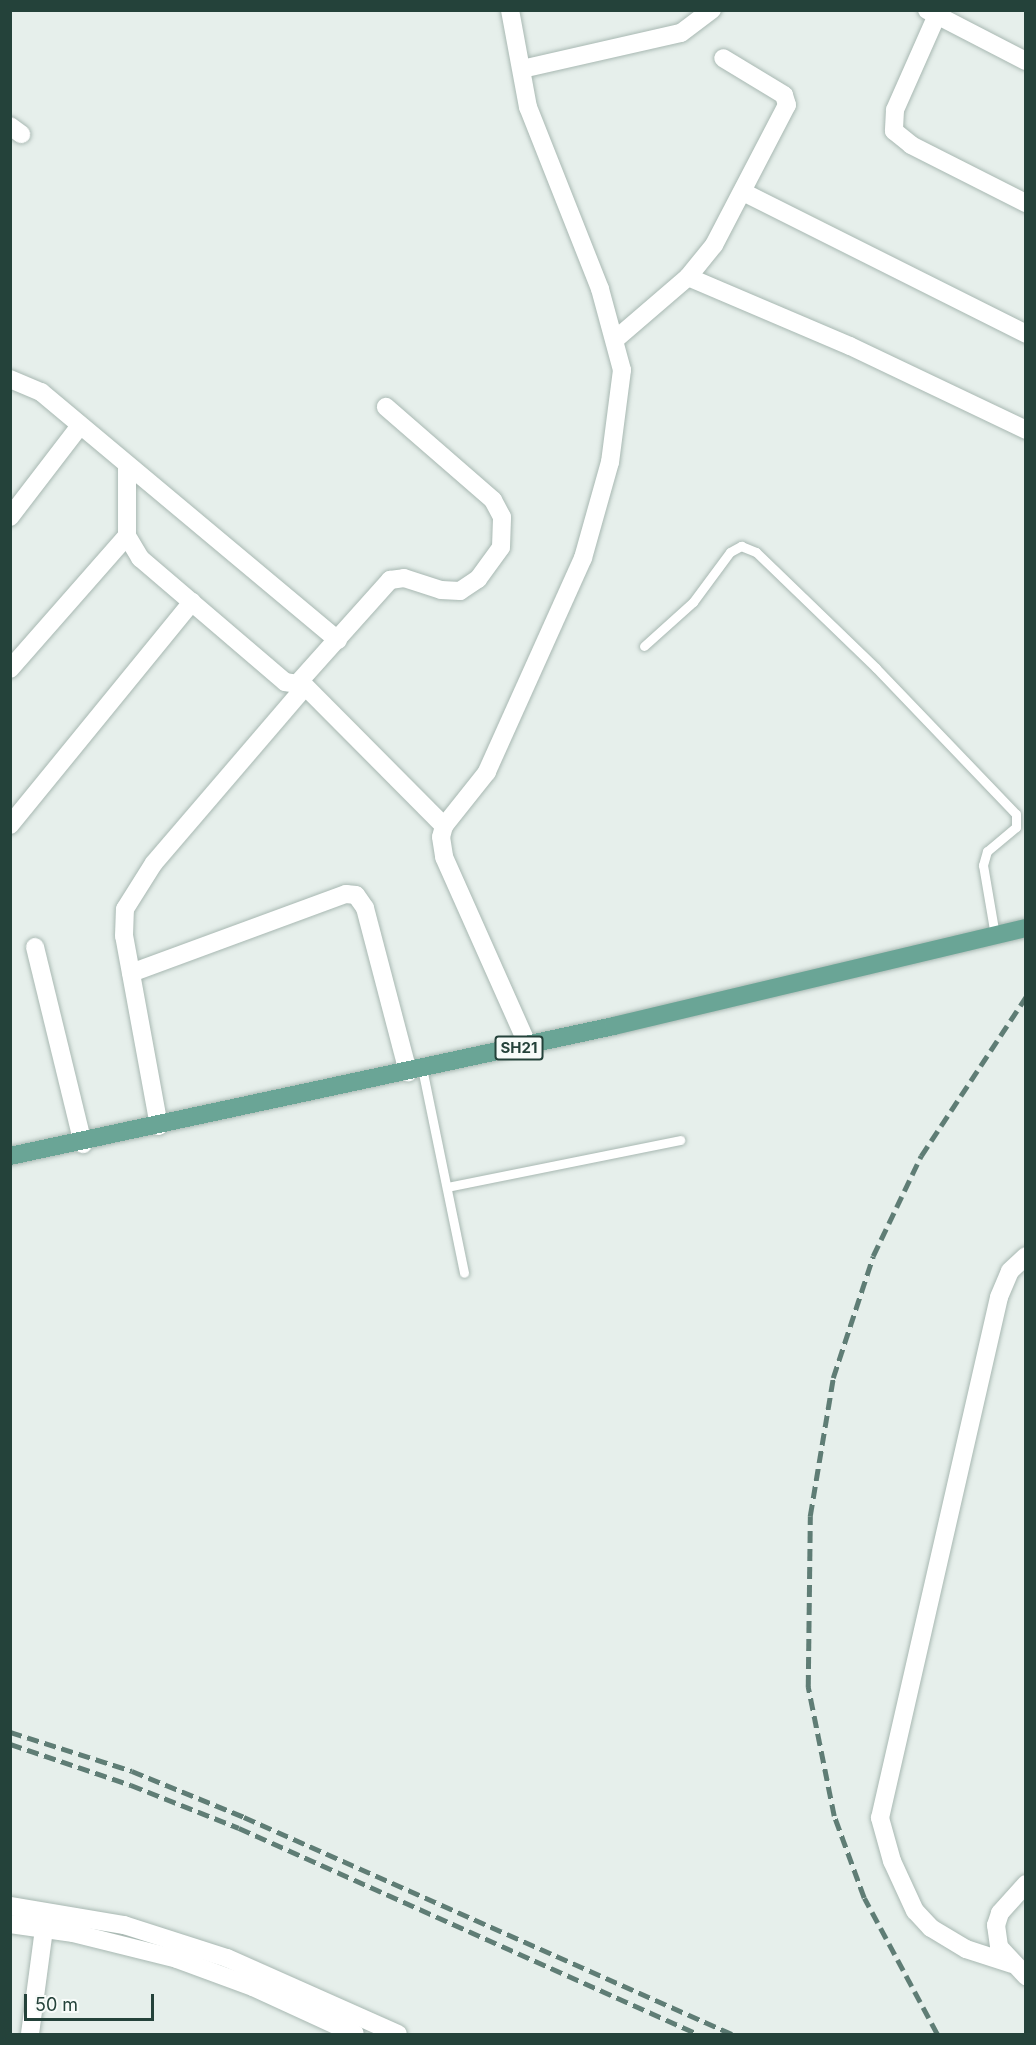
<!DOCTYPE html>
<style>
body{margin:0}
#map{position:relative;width:1036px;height:2045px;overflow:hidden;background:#e6efeb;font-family:Inter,sans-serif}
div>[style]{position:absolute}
.roads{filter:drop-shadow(0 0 2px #a8b8b2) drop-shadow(0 0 2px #a8b8b2)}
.lane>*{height:9px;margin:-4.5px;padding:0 4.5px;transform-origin:4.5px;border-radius:4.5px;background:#fff}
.street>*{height:18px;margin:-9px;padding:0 9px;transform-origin:9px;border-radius:9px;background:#fff}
.secondary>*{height:18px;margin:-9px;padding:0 9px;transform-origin:9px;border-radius:9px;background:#fff}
.primary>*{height:18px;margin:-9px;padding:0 9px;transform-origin:9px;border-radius:9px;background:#6aa596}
.rail>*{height:4.5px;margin-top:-2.25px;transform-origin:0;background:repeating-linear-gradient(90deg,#5f7d75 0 12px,transparent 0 18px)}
span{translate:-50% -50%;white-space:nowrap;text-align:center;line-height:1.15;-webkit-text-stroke:6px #f7fbf9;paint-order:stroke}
.shield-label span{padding:2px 4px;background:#f7fbf9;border:2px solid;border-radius:4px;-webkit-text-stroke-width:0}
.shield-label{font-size:15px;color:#24423a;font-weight:700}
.frame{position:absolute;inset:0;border:12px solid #24423a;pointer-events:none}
.scale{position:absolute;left:24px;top:1994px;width:130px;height:27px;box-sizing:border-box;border:3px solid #24423a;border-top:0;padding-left:8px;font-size:18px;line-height:21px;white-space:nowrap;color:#24423a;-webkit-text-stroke:4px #f7fbf9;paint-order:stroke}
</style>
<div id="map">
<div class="roads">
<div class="lane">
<i style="left:644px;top:646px;width:66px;rotate:-41.9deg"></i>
<i style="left:693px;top:602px;width:62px;rotate:-53.5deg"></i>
<i style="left:730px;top:552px;width:13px;rotate:-29deg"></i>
<i style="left:741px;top:546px;width:16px;rotate:22deg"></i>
<i style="left:756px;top:552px;width:167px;rotate:44deg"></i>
<i style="left:876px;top:668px;width:202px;rotate:46.2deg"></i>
<i style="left:1016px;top:814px;width:13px;rotate:90deg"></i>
<i style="left:1016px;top:827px;width:38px;rotate:140deg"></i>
<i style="left:987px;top:851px;width:15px;rotate:106deg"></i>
<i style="left:983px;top:865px;width:71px;rotate:80.3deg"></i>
<i style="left:422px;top:1068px;width:209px;rotate:78.4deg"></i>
<i style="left:447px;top:1187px;width:238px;rotate:-11.4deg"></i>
</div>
<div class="street">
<i style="left:510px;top:10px;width:99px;rotate:79.5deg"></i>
<i style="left:528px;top:107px;width:196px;rotate:68.4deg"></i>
<i style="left:600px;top:289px;width:84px;rotate:74.8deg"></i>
<i style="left:622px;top:370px;width:93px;rotate:97.4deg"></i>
<i style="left:610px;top:462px;width:100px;rotate:105.7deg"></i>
<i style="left:583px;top:558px;width:235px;rotate:114.2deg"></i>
<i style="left:487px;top:772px;width:69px;rotate:128.5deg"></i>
<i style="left:444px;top:826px;width:11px;rotate:105deg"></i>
<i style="left:441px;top:837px;width:20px;rotate:81deg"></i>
<i style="left:444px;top:857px;width:207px;rotate:66deg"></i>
<i style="left:927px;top:10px;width:111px;rotate:27.3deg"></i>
<i style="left:937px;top:15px;width:104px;rotate:113.9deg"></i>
<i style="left:895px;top:110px;width:21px;rotate:93deg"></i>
<i style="left:894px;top:131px;width:22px;rotate:39deg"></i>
<i style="left:911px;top:145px;width:129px;rotate:26.8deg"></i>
<i style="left:522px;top:69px;width:163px;rotate:-12.8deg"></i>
<i style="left:681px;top:33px;width:39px;rotate:-37deg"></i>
<i style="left:10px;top:126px;width:14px;rotate:36deg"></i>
<i style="left:743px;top:192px;width:317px;rotate:26.6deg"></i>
<i style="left:688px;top:277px;width:176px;rotate:23.1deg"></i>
<i style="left:850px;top:346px;width:195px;rotate:25.5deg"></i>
<i style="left:617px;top:338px;width:94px;rotate:-40.7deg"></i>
<i style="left:688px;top:277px;width:41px;rotate:-50.9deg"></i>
<i style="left:714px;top:245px;width:158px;rotate:-62.5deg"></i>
<i style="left:787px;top:105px;width:10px;rotate:-107deg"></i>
<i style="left:784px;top:95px;width:71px;rotate:-148.8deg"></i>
<i style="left:10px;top:379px;width:34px;rotate:23deg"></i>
<i style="left:41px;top:392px;width:387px;rotate:39.9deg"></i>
<i style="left:127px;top:465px;width:71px;rotate:90deg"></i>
<i style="left:127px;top:536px;width:26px;rotate:59deg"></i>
<i style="left:140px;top:558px;width:191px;rotate:40.5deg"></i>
<i style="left:285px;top:682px;width:12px;rotate:9deg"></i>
<i style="left:297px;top:684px;width:140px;rotate:-48.2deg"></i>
<i style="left:390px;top:580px;width:14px;rotate:-8deg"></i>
<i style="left:404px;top:578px;width:39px;rotate:18deg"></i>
<i style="left:441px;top:590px;width:19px;rotate:3deg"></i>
<i style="left:460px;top:591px;width:22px;rotate:-34deg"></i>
<i style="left:478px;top:579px;width:39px;rotate:-54deg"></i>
<i style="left:501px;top:547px;width:30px;rotate:-88deg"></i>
<i style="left:502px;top:517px;width:19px;rotate:-118deg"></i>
<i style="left:493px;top:500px;width:142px;rotate:-139deg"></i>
<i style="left:10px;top:517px;width:113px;rotate:-52.5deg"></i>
<i style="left:10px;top:669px;width:177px;rotate:-48.7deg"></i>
<i style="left:301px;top:682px;width:203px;rotate:45.2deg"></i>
<i style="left:10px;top:825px;width:288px;rotate:-50.8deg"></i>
<i style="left:35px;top:947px;width:203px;rotate:76.3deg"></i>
<i style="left:131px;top:973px;width:229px;rotate:-20.2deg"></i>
<i style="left:346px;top:894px;width:10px;rotate:6deg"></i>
<i style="left:356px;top:895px;width:16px;rotate:55deg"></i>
<i style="left:365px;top:908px;width:170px;rotate:75.3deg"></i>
<i style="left:159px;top:1126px;width:193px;rotate:-100.4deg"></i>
<i style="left:124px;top:936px;width:27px;rotate:-88deg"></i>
<i style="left:125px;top:909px;width:54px;rotate:-57.8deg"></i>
<i style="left:154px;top:863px;width:232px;rotate:-49.4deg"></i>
<i style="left:1026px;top:1884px;width:39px;rotate:132deg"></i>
<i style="left:1000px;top:1913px;width:13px;rotate:108deg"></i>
<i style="left:996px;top:1925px;width:22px;rotate:82deg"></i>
<i style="left:999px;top:1947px;width:40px;rotate:47deg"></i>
<i style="left:1012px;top:1964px;width:48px;rotate:-161.9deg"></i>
<i style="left:966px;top:1949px;width:41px;rotate:-149deg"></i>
<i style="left:931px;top:1928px;width:23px;rotate:-133deg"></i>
<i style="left:915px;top:1911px;width:55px;rotate:-114.7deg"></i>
<i style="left:892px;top:1861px;width:45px;rotate:-105.6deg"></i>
<i style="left:880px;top:1818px;width:534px;rotate:-77.13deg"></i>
<i style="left:999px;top:1297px;width:28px;rotate:-67deg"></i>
<i style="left:1010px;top:1271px;width:22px;rotate:-43deg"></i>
<i style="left:30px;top:2034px;width:106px;rotate:-82.4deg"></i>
</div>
<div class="secondary">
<i style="left:10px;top:1906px;width:116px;rotate:9.5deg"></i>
<i style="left:124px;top:1925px;width:108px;rotate:17.8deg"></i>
<i style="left:227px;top:1958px;width:187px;rotate:24deg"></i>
<i style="left:10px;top:1924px;width:64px;rotate:8.1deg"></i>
<i style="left:73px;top:1933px;width:107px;rotate:14deg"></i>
<i style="left:177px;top:1959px;width:81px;rotate:20.2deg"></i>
<i style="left:253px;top:1987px;width:112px;rotate:24.7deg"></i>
</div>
<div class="primary">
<i style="left:10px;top:1156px;width:618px;rotate:-12.15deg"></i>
<i style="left:614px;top:1026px;width:423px;rotate:-13.4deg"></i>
</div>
</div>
<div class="rail">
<i style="left:10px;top:1732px;width:128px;rotate:17.7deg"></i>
<i style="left:132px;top:1771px;width:121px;rotate:22.3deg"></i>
<i style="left:244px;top:1817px;width:534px;rotate:23.97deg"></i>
<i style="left:10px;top:1744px;width:128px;rotate:18.7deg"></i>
<i style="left:131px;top:1785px;width:116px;rotate:21.7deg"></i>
<i style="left:239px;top:1828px;width:503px;rotate:24.17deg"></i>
<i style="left:937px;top:2034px;width:154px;rotate:-118.2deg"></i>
<i style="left:864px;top:1898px;width:87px;rotate:-110.1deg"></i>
<i style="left:834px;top:1816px;width:132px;rotate:-101.4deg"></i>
<i style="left:808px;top:1687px;width:171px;rotate:-89.3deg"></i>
<i style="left:810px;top:1516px;width:140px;rotate:-80.5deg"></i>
<i style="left:833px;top:1378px;width:128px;rotate:-71.8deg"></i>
<i style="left:873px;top:1256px;width:111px;rotate:-64.4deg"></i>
<i style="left:921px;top:1156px;width:191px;rotate:-56.6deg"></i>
</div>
<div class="shield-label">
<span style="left:519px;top:1048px">SH21</span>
</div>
<div class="frame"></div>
<div class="scale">50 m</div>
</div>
